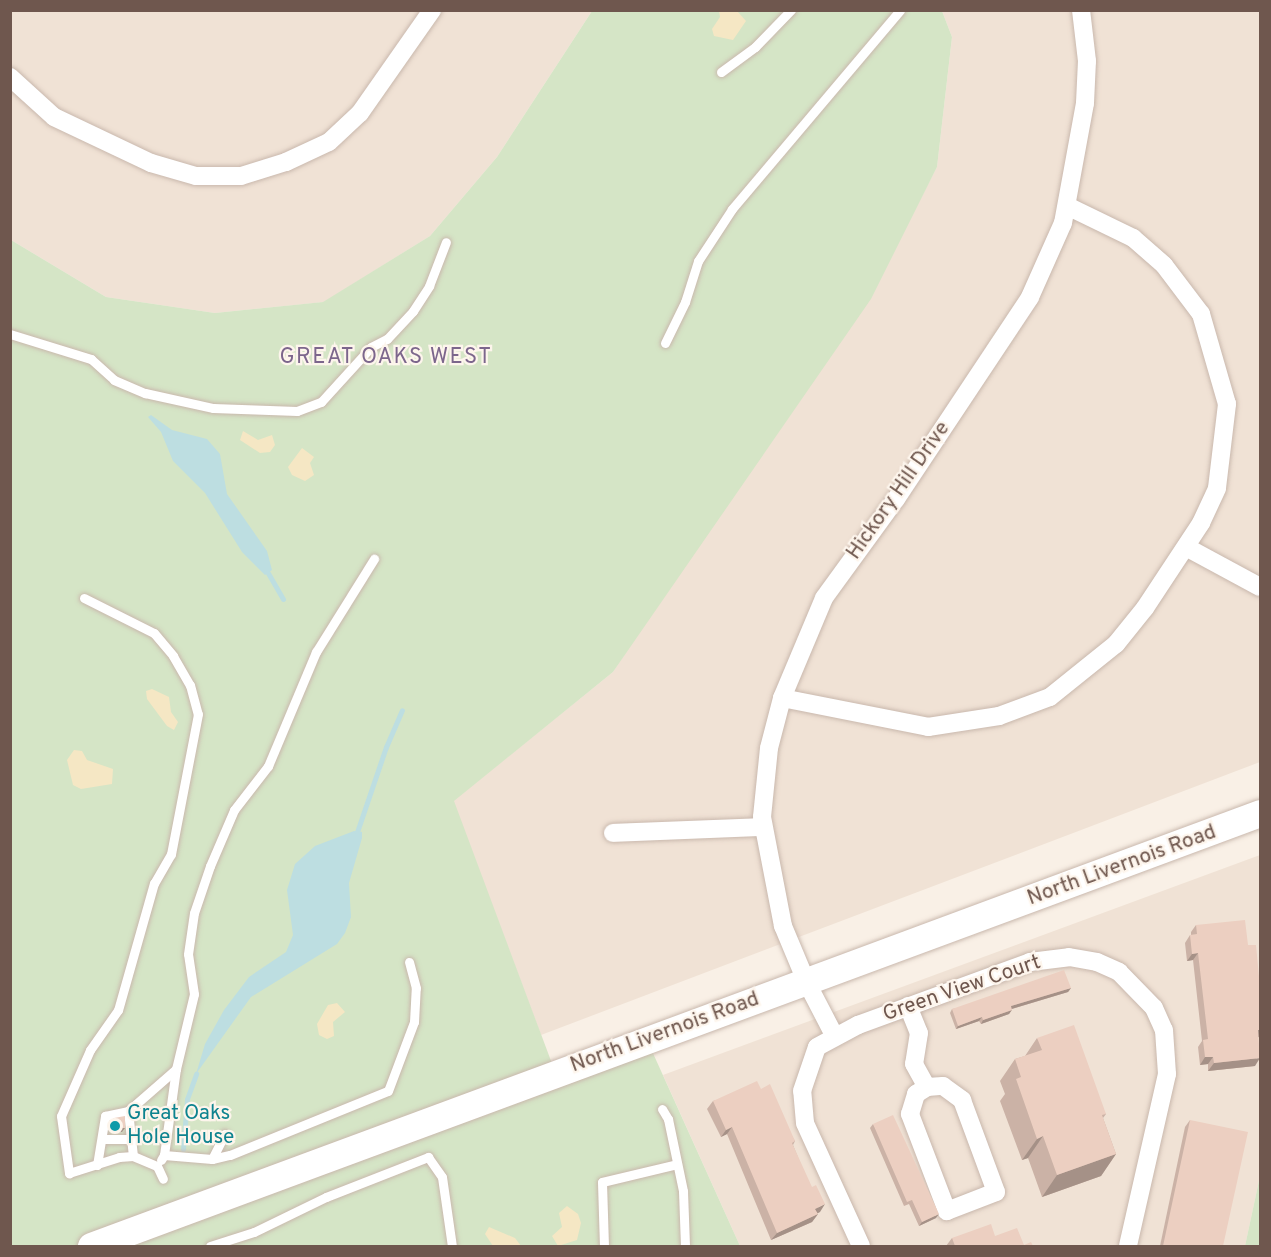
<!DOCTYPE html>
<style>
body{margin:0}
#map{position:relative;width:1271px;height:1257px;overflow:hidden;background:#f9f0e6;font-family:Overpass,sans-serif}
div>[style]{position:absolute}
.residential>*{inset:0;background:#f0e2d5}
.green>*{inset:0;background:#d5e5c6}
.sand>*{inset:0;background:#f5e7c4}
.water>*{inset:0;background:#bddee1}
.stream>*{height:5px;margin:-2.5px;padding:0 2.5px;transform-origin:2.5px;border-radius:2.5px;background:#bddee1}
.roads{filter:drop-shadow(0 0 2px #c9b8ad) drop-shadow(0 0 2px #c9b8ad)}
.service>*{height:9px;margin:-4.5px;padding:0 4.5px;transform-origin:4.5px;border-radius:4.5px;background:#fff}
.minor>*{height:18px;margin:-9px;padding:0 9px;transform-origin:9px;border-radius:9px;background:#fff}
.secondary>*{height:27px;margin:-13.5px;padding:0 13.5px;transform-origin:13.5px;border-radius:13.5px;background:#fff}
.wall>*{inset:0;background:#cbb2a6}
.shaded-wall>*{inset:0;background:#a59187}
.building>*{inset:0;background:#eccfc1}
.dots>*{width:16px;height:16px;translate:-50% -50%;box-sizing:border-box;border:3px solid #fdf5ec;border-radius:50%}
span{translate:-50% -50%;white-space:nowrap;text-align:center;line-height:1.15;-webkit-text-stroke:4.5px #fdf5ec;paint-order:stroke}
.street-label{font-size:21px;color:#6f574e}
.culture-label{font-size:21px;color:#0d838f}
.left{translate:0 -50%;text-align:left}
.neighbourhood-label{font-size:22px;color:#7c668c;letter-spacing:1.5px}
.frame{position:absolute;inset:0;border:12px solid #6f574e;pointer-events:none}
</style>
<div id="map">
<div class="residential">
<i style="clip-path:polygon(11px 11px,592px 11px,497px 157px,430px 236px,324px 302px,215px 313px,106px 297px,11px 240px)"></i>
<i style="clip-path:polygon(942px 11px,1259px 11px,1260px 762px,541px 1035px,453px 801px,613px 672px,908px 223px,937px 167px,952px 37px)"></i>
<i style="clip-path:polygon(1260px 855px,1260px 1176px,1245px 1246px,740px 1246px,663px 1075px)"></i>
</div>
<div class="green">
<i style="clip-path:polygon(592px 11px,942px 11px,952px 37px,937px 167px,871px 299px,613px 672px,454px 801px,560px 1085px,652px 1051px,740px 1246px,11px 1246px,11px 240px,106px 297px,215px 313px,323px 302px,430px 236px,497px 157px)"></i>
<i style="clip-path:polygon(1260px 1176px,1260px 1246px,1245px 1246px)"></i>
</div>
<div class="sand">
<i style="clip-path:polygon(719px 11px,737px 11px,746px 21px,733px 40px,714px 36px,712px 29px,720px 17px)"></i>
<i style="clip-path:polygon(243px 431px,258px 440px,272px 435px,275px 445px,270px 452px,260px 453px,240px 440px)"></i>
<i style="clip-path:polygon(302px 448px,314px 457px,310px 463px,314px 475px,305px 481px,292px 475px,288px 467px)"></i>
<i style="clip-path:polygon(152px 689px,169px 697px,171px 712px,178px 722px,174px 730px,167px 726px,147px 699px,146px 691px)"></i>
<i style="clip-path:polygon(74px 750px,82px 751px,87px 760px,113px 769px,112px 784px,81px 789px,73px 785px,67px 760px)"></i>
<i style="clip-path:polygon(337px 1003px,345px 1012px,333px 1022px,334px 1036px,327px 1039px,319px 1035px,317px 1024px,328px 1005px)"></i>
<i style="clip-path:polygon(567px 1206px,578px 1214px,581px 1223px,577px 1240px,558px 1246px,552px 1236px,562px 1227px,559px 1213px)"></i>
<i style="clip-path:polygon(489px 1227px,515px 1238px,521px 1246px,493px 1246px,485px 1234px)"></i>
</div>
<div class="water">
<i style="clip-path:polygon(151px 415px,172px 430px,207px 439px,220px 454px,227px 494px,267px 551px,272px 570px,265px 575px,242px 552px,205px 493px,173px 461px,161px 432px,148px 417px)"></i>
<i style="clip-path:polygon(354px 831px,362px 832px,362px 838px,349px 883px,351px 917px,345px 933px,337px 944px,251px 997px,196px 1074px,205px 1044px,224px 1010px,249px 977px,286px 952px,293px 935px,287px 890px,295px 864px,315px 846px)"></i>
</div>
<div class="stream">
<i style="left:268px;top:573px;width:30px;rotate:60deg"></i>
<i style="left:357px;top:832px;width:90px;rotate:-71.2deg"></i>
<i style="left:386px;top:747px;width:40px;rotate:-66.6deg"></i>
<i style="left:183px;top:1149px;width:50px;rotate:-85.4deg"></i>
<i style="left:187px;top:1099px;width:27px;rotate:-70deg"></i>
</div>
<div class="roads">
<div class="service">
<i style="left:721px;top:72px;width:42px;rotate:-36.3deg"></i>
<i style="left:755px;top:47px;width:52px;rotate:-45.8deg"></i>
<i style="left:10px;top:334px;width:85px;rotate:17.2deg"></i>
<i style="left:91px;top:359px;width:31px;rotate:42deg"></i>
<i style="left:114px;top:380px;width:34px;rotate:23deg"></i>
<i style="left:145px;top:393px;width:70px;rotate:12.4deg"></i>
<i style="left:213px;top:408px;width:84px;rotate:2deg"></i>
<i style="left:297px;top:411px;width:26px;rotate:-21deg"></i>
<i style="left:321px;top:402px;width:74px;rotate:-47.7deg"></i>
<i style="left:371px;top:347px;width:18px;rotate:-27deg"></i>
<i style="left:387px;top:339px;width:38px;rotate:-47deg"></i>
<i style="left:413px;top:311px;width:30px;rotate:-57deg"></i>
<i style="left:429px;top:286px;width:47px;rotate:-68.9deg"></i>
<i style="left:665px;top:343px;width:46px;rotate:-64deg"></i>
<i style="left:685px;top:302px;width:43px;rotate:-72.4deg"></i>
<i style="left:698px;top:261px;width:62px;rotate:-56.8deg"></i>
<i style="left:732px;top:209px;width:260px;rotate:-49.8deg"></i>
<i style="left:84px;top:598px;width:78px;rotate:26.6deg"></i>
<i style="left:154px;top:633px;width:30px;rotate:50deg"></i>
<i style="left:173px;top:656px;width:34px;rotate:60deg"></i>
<i style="left:190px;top:685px;width:30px;rotate:75deg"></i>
<i style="left:198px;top:714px;width:143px;rotate:100.9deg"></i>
<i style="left:171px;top:854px;width:34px;rotate:120deg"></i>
<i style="left:154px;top:883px;width:132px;rotate:105.8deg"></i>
<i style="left:118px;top:1010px;width:49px;rotate:125deg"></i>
<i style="left:90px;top:1050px;width:72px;rotate:113.7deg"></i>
<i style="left:61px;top:1116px;width:58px;rotate:82deg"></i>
<i style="left:69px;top:1173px;width:52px;rotate:-17.7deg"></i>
<i style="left:119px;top:1157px;width:14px;rotate:-4deg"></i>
<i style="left:133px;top:1156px;width:26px;rotate:23deg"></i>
<i style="left:157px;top:1166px;width:14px;rotate:65deg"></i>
<i style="left:662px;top:1109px;width:12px;rotate:59deg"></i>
<i style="left:668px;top:1119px;width:74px;rotate:78.2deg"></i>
<i style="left:683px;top:1191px;width:55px;rotate:87.9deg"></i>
<i style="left:103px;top:1139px;width:25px"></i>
<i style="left:164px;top:1155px;width:87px;rotate:-82.1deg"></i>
<i style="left:176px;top:1069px;width:77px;rotate:-76.5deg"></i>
<i style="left:194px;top:994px;width:40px;rotate:-98.5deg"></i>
<i style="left:188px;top:954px;width:41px;rotate:-81.7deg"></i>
<i style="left:194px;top:913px;width:50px;rotate:-71.2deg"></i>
<i style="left:210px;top:866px;width:61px;rotate:-66.8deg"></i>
<i style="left:234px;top:810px;width:56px;rotate:-52.3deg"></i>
<i style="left:268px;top:766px;width:124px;rotate:-67.2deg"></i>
<i style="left:316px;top:652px;width:110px;rotate:-58.1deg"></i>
<i style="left:133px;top:1156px;width:45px;rotate:-96.3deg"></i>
<i style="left:128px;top:1111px;width:64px;rotate:-41.2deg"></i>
<i style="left:212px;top:1159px;width:28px;rotate:-63deg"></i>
<i style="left:161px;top:1160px;width:6px;rotate:-59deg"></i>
<i style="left:164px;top:1155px;width:48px;rotate:4.8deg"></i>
<i style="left:212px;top:1159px;width:18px;rotate:-13deg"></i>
<i style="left:230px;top:1155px;width:170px;rotate:-22.1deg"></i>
<i style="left:388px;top:1091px;width:74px;rotate:-69.4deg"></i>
<i style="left:414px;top:1022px;width:34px;rotate:-87deg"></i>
<i style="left:416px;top:988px;width:27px;rotate:-105deg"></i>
<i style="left:97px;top:1165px;width:50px;rotate:-80.7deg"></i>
<i style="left:105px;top:1116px;width:24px;rotate:-12deg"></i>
<i style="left:210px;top:1246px;width:46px;rotate:-17.7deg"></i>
<i style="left:254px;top:1232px;width:80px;rotate:-25.9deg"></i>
<i style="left:326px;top:1197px;width:110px;rotate:-21.4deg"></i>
<i style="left:428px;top:1157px;width:24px;rotate:55deg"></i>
<i style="left:442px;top:1177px;width:70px;rotate:81.8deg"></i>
<i style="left:604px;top:1246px;width:64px;rotate:-91.8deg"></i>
<i style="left:602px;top:1182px;width:77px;rotate:-13.5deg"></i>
</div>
<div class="minor">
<i style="left:10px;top:77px;width:59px;rotate:42.3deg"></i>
<i style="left:54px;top:117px;width:107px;rotate:25.4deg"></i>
<i style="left:151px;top:163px;width:47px;rotate:16.1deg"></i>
<i style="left:196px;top:176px;width:45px"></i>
<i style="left:241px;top:176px;width:47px;rotate:-17.3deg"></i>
<i style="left:286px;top:162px;width:47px;rotate:-24.9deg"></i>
<i style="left:329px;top:142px;width:42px;rotate:-43.1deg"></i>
<i style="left:360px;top:113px;width:126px;rotate:-55deg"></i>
<i style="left:1186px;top:547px;width:84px;rotate:28.4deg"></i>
<i style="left:782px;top:698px;width:149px;rotate:11.2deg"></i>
<i style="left:928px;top:727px;width:72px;rotate:-8.8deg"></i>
<i style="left:999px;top:716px;width:54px;rotate:-20.4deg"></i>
<i style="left:1050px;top:697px;width:85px;rotate:-38.8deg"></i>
<i style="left:1116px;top:644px;width:46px;rotate:-51.1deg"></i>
<i style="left:1145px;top:608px;width:102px;rotate:-56.6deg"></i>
<i style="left:1201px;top:523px;width:38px;rotate:-65deg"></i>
<i style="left:1217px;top:488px;width:85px;rotate:-83.2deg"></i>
<i style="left:1227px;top:404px;width:94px;rotate:-106.1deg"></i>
<i style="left:1201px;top:314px;width:61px;rotate:-127.1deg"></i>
<i style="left:1164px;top:265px;width:41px;rotate:-138.9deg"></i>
<i style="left:1133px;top:238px;width:73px;rotate:-154.1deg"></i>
<i style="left:613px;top:833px;width:150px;rotate:-2.3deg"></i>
<i style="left:908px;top:1006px;width:29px;rotate:68deg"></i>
<i style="left:919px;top:1033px;width:31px;rotate:99deg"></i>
<i style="left:914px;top:1064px;width:26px;rotate:61deg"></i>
<i style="left:927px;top:1087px;width:16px;rotate:-4deg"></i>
<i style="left:943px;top:1086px;width:24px;rotate:36deg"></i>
<i style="left:962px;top:1100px;width:98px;rotate:69.7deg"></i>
<i style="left:996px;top:1192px;width:53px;rotate:158.8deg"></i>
<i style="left:947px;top:1211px;width:104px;rotate:-110.9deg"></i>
<i style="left:910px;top:1114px;width:21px;rotate:-73deg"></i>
<i style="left:916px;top:1094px;width:13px;rotate:-32deg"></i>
<i style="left:834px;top:1035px;width:61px;rotate:-117.4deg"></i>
<i style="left:806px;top:981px;width:60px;rotate:-112.7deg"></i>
<i style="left:783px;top:926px;width:111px;rotate:-100.9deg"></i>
<i style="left:762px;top:817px;width:69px;rotate:-84.2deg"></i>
<i style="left:769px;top:748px;width:52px;rotate:-75.4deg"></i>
<i style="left:782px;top:698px;width:108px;rotate:-67.2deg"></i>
<i style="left:824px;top:598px;width:122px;rotate:-54deg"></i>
<i style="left:896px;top:499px;width:242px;rotate:-56.4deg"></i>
<i style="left:1030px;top:297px;width:81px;rotate:-66deg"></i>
<i style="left:1063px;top:223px;width:122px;rotate:-79.6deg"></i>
<i style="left:1085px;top:103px;width:42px;rotate:-87.3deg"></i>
<i style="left:1087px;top:61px;width:51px;rotate:-96.7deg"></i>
<i style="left:861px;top:1246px;width:135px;rotate:-114.5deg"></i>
<i style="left:805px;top:1123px;width:32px;rotate:-95deg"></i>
<i style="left:802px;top:1091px;width:46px;rotate:-71.2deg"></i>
<i style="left:817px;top:1047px;width:47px;rotate:-28.2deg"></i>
<i style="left:858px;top:1025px;width:183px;rotate:-20.1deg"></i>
<i style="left:1030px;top:962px;width:39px;rotate:-7deg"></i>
<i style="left:1069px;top:957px;width:28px;rotate:10deg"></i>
<i style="left:1097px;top:962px;width:24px;rotate:24deg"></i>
<i style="left:1119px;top:972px;width:50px;rotate:45.8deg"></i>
<i style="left:1154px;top:1008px;width:24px;rotate:66deg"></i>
<i style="left:1164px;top:1030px;width:44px;rotate:86.1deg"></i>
<i style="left:1167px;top:1074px;width:176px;rotate:102.8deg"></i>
</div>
<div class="secondary">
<i style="left:91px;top:1246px;width:1247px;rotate:-20.32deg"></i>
</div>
</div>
<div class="wall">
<i style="clip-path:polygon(1196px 925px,1248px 945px,1260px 1037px,1258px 1037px,1255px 1066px,1208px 1071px,1208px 1064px,1200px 1065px,1198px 1047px,1202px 1041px,1193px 960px,1187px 961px,1185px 943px,1190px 935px,1191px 935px,1191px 932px)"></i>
<i style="clip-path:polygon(1071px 988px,1068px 992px,1012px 1009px,1009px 1014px,981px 1024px,979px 1021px,956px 1029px,950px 1013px,952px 1009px)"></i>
<i style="clip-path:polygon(1037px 1038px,1106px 1114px,1103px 1118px,1116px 1154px,1101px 1176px,1042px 1197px,1028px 1158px,1022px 1160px,1000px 1101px,1005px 1094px,1000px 1081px,1015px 1059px,1025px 1056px)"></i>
<i style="clip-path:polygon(761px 1089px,795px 1141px,793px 1145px,820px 1212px,817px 1213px,818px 1214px,812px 1222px,771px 1240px,727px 1134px,721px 1137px,707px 1109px,713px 1101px)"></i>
<i style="clip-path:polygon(114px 1118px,122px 1132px,109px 1132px,111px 1122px)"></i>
<i style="clip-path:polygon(1190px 1120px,1223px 1246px,1160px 1246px,1185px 1127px)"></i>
<i style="clip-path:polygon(873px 1124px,936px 1218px,919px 1226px,909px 1204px,904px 1206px,870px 1128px)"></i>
<i style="clip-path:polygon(995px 1236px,1024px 1245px,1033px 1246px,946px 1246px,952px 1238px)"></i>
</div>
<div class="shaded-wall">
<i style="clip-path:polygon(1198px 953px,1193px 960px,1187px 961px,1192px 954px)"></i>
<i style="clip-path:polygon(1071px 988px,1068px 992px,1008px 1010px,1011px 1006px)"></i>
<i style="clip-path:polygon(1012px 1010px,1009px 1014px,981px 1024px,983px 1020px)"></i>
<i style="clip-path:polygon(982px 1017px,979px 1021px,956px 1029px,958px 1026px)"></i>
<i style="clip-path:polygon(1258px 1030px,1260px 1030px,1260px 1037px,1252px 1038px)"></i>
<i style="clip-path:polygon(1205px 1057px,1213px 1057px,1208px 1064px,1200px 1065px)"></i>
<i style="clip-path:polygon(1260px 1058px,1255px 1066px,1208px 1071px,1214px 1063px)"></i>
<i style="clip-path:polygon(732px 1127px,727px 1134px,721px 1137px,726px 1130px)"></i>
<i style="clip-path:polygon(112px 1128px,125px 1128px,122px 1132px,109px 1132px)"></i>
<i style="clip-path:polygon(1043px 1136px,1028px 1158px,1022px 1160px,1037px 1139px)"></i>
<i style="clip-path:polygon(1116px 1154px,1101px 1176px,1042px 1197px,1057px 1175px)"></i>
<i style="clip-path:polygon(825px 1204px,820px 1212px,810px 1217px,815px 1209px)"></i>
<i style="clip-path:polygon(818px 1214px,812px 1222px,771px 1240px,777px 1233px)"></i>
<i style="clip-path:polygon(939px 1214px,936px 1218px,919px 1226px,922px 1222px)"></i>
</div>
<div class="building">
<i style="clip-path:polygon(1245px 920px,1248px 945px,1256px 945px,1260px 987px,1260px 1030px,1258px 1030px,1260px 1058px,1214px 1063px,1213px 1057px,1205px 1057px,1203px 1040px,1208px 1039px,1198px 953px,1192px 954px,1190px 935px,1197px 934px,1196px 925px)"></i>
<i style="clip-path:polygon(1064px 970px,1071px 988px,1011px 1006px,1012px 1010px,983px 1020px,982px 1017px,958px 1026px,952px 1009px)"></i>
<i style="clip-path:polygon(1074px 1025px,1106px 1114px,1102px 1115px,1116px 1154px,1057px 1175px,1043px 1136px,1037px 1139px,1016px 1079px,1021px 1077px,1015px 1059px,1042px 1050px,1037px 1038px)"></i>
<i style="clip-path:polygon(757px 1081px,761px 1089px,770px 1084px,795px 1141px,792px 1143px,812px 1187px,816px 1185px,825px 1204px,815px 1209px,818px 1214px,777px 1233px,732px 1127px,726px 1130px,713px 1101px)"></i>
<i style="clip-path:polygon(893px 1115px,939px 1214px,922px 1222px,912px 1200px,907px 1202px,873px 1124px)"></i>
<i style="clip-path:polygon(125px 1116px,125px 1128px,112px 1128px,114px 1118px)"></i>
<i style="clip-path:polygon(1190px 1120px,1248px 1132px,1223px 1246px,1163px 1246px)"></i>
<i style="clip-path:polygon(991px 1224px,995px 1236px,1017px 1228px,1024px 1245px,1031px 1242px,1033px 1246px,955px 1246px,952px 1238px)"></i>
</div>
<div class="dots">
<i style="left:115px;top:1126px;background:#0f9aa8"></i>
</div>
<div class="street-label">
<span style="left:899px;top:491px;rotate:-55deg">Hickory Hill Drive</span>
<span style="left:1122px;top:866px;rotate:-20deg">North Livernois Road</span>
<span style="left:962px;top:989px;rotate:-19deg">Green View Court</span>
<span style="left:665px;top:1033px;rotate:-20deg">North Livernois Road</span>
</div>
<div class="culture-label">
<span class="left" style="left:127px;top:1126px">Great Oaks<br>Hole House</span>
</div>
<div class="neighbourhood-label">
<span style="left:386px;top:358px">GREAT OAKS WEST</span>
</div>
<div class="frame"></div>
</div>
